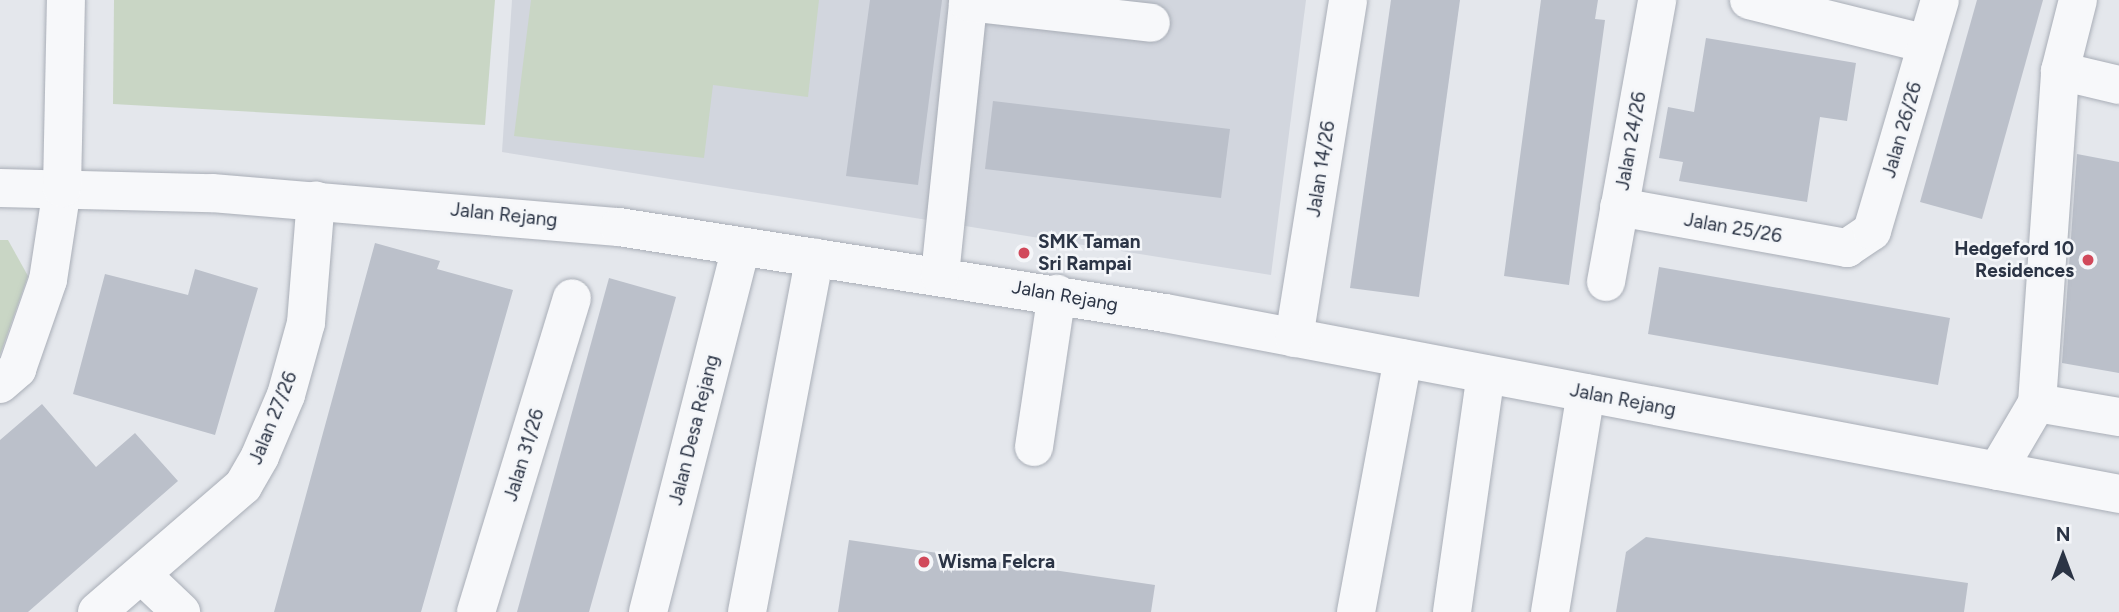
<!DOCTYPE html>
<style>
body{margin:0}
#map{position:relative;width:2119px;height:612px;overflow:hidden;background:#e4e7ec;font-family:Figtree,sans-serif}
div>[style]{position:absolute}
.built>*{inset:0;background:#d2d6de}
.green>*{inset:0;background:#c9d6c5}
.building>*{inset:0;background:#bbc0ca}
.roads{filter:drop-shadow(0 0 2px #a9aeb7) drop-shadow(0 0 2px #a9aeb7)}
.minor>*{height:38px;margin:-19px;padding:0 19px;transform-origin:19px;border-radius:19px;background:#f7f8fa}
.dots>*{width:19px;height:19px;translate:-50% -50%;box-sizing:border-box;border:4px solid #f4f6f9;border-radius:50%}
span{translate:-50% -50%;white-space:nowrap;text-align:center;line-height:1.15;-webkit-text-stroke:5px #f4f6f9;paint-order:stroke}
.street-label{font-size:19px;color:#2b3445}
.poi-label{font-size:19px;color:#2b3445;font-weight:700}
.left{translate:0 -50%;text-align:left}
.right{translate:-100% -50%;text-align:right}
.north{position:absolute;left:2028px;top:521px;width:70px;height:70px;-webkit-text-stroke:5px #f4f6f9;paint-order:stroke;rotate:0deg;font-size:19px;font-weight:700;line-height:28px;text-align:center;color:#2b3445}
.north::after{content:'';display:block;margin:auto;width:24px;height:32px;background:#2b3445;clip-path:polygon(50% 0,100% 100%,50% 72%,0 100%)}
</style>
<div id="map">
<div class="built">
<i style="clip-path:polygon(512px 0,1306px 0,1271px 275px,502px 152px)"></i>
</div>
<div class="green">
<i style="clip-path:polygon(114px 0,495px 0,485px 125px,113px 104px)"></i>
<i style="clip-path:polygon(531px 0,819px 0,808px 97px,713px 85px,704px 158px,514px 136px)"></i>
<i style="clip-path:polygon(0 240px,8px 240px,28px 276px,0 355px)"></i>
</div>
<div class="building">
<i style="clip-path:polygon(870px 0,942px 0,918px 185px,846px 176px)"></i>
<i style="clip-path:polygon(1391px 0,1460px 0,1419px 297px,1350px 288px)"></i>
<i style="clip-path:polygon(1541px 0,1598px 0,1595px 19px,1605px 20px,1569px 285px,1504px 276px)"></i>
<i style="clip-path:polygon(1977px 0,2043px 0,1982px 219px,1920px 202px)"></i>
<i style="clip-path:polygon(1706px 38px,1856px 63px,1847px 121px,1820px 117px,1807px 202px,1679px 181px,1683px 162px,1659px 158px,1668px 107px,1694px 112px)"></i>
<i style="clip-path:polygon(993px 101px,1230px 129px,1221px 198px,985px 169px)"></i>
<i style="clip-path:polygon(2077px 154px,2119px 162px,2119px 373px,2062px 363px)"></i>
<i style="clip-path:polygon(375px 243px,440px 261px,437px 269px,513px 290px,421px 612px,274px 612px)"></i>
<i style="clip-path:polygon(1659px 267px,1950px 318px,1938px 385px,1648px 334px)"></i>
<i style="clip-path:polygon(195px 269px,258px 288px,215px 435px,73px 394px,105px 274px,188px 295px)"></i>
<i style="clip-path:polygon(609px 278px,676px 297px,617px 513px,589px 612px,517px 612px)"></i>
<i style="clip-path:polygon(42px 404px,96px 467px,135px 433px,178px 481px,28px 612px,0 612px,0 440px)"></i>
<i style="clip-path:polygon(1646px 537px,1968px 583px,1964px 612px,1616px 612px,1626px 552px)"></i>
<i style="clip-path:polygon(849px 540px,1155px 585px,1151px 612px,838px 612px)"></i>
</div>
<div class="roads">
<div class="minor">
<i style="left:1749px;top:0;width:183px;rotate:13.9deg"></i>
<i style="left:2060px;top:71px;width:61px;rotate:13.3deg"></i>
<i style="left:0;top:188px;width:212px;rotate:1.4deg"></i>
<i style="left:212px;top:193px;width:408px;rotate:4.8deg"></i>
<i style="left:619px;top:227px;width:553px;rotate:8.95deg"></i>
<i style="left:1165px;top:313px;width:971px;rotate:10.74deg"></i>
<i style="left:1619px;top:207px;width:232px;rotate:10.2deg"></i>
<i style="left:1847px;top:248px;width:30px;rotate:-34deg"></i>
<i style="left:1872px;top:231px;width:241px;rotate:-73.6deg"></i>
<i style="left:940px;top:275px;width:274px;rotate:-84.1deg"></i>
<i style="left:968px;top:2px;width:184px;rotate:6.5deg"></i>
<i style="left:1606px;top:282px;width:287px;rotate:-79.7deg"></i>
<i style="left:1294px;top:338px;width:342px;rotate:-80.9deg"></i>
<i style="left:0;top:384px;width:23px;rotate:-41deg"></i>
<i style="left:17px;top:369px;width:94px;rotate:-70.8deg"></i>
<i style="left:48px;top:280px;width:93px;rotate:-81.3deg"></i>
<i style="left:62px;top:188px;width:188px;rotate:-88.8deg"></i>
<i style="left:2037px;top:403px;width:83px;rotate:9.7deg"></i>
<i style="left:1034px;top:447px;width:155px;rotate:-81.5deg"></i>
<i style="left:1997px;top:471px;width:79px;rotate:-59.5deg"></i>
<i style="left:2037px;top:403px;width:333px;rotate:-86deg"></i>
<i style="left:2060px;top:71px;width:73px;rotate:-75.8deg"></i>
<i style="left:142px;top:575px;width:54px;rotate:43.5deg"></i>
<i style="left:97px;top:612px;width:193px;rotate:-40.8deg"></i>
<i style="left:243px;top:486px;width:34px;rotate:-60deg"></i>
<i style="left:260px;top:456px;width:66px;rotate:-66.9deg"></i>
<i style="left:286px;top:395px;width:75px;rotate:-74.5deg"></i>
<i style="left:306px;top:323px;width:123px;rotate:-85.4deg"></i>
<i style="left:476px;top:612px;width:328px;rotate:-73deg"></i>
<i style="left:648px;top:612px;width:377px;rotate:-75.7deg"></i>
<i style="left:747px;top:612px;width:361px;rotate:-79.2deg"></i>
<i style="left:1356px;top:612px;width:258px;rotate:-79.5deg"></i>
<i style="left:1452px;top:612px;width:240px;rotate:-81.9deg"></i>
<i style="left:1550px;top:612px;width:222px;rotate:-80.7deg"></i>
</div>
</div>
<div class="dots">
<i style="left:1024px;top:253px;background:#d1495b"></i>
<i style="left:2088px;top:260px;background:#d1495b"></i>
<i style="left:924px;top:562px;background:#d1495b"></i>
</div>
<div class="street-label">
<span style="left:1902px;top:130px;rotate:-74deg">Jalan 26/26</span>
<span style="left:1631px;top:141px;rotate:-80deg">Jalan 24/26</span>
<span style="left:1321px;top:169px;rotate:-81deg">Jalan 14/26</span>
<span style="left:504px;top:215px;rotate:6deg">Jalan Rejang</span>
<span style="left:1733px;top:228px;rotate:10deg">Jalan 25/26</span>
<span style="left:1065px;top:296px;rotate:10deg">Jalan Rejang</span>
<span style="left:1623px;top:400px;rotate:11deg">Jalan Rejang</span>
<span style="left:273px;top:418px;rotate:-68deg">Jalan 27/26</span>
<span style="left:694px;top:430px;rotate:-76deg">Jalan Desa Rejang</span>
<span style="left:524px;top:455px;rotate:-73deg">Jalan 31/26</span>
</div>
<div class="poi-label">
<span class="left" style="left:1038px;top:253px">SMK Taman<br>Sri Rampai</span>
<span class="right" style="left:2074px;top:260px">Hedgeford 10<br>Residences</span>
<span class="left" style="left:938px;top:562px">Wisma Felcra</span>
</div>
<div class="north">N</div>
</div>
